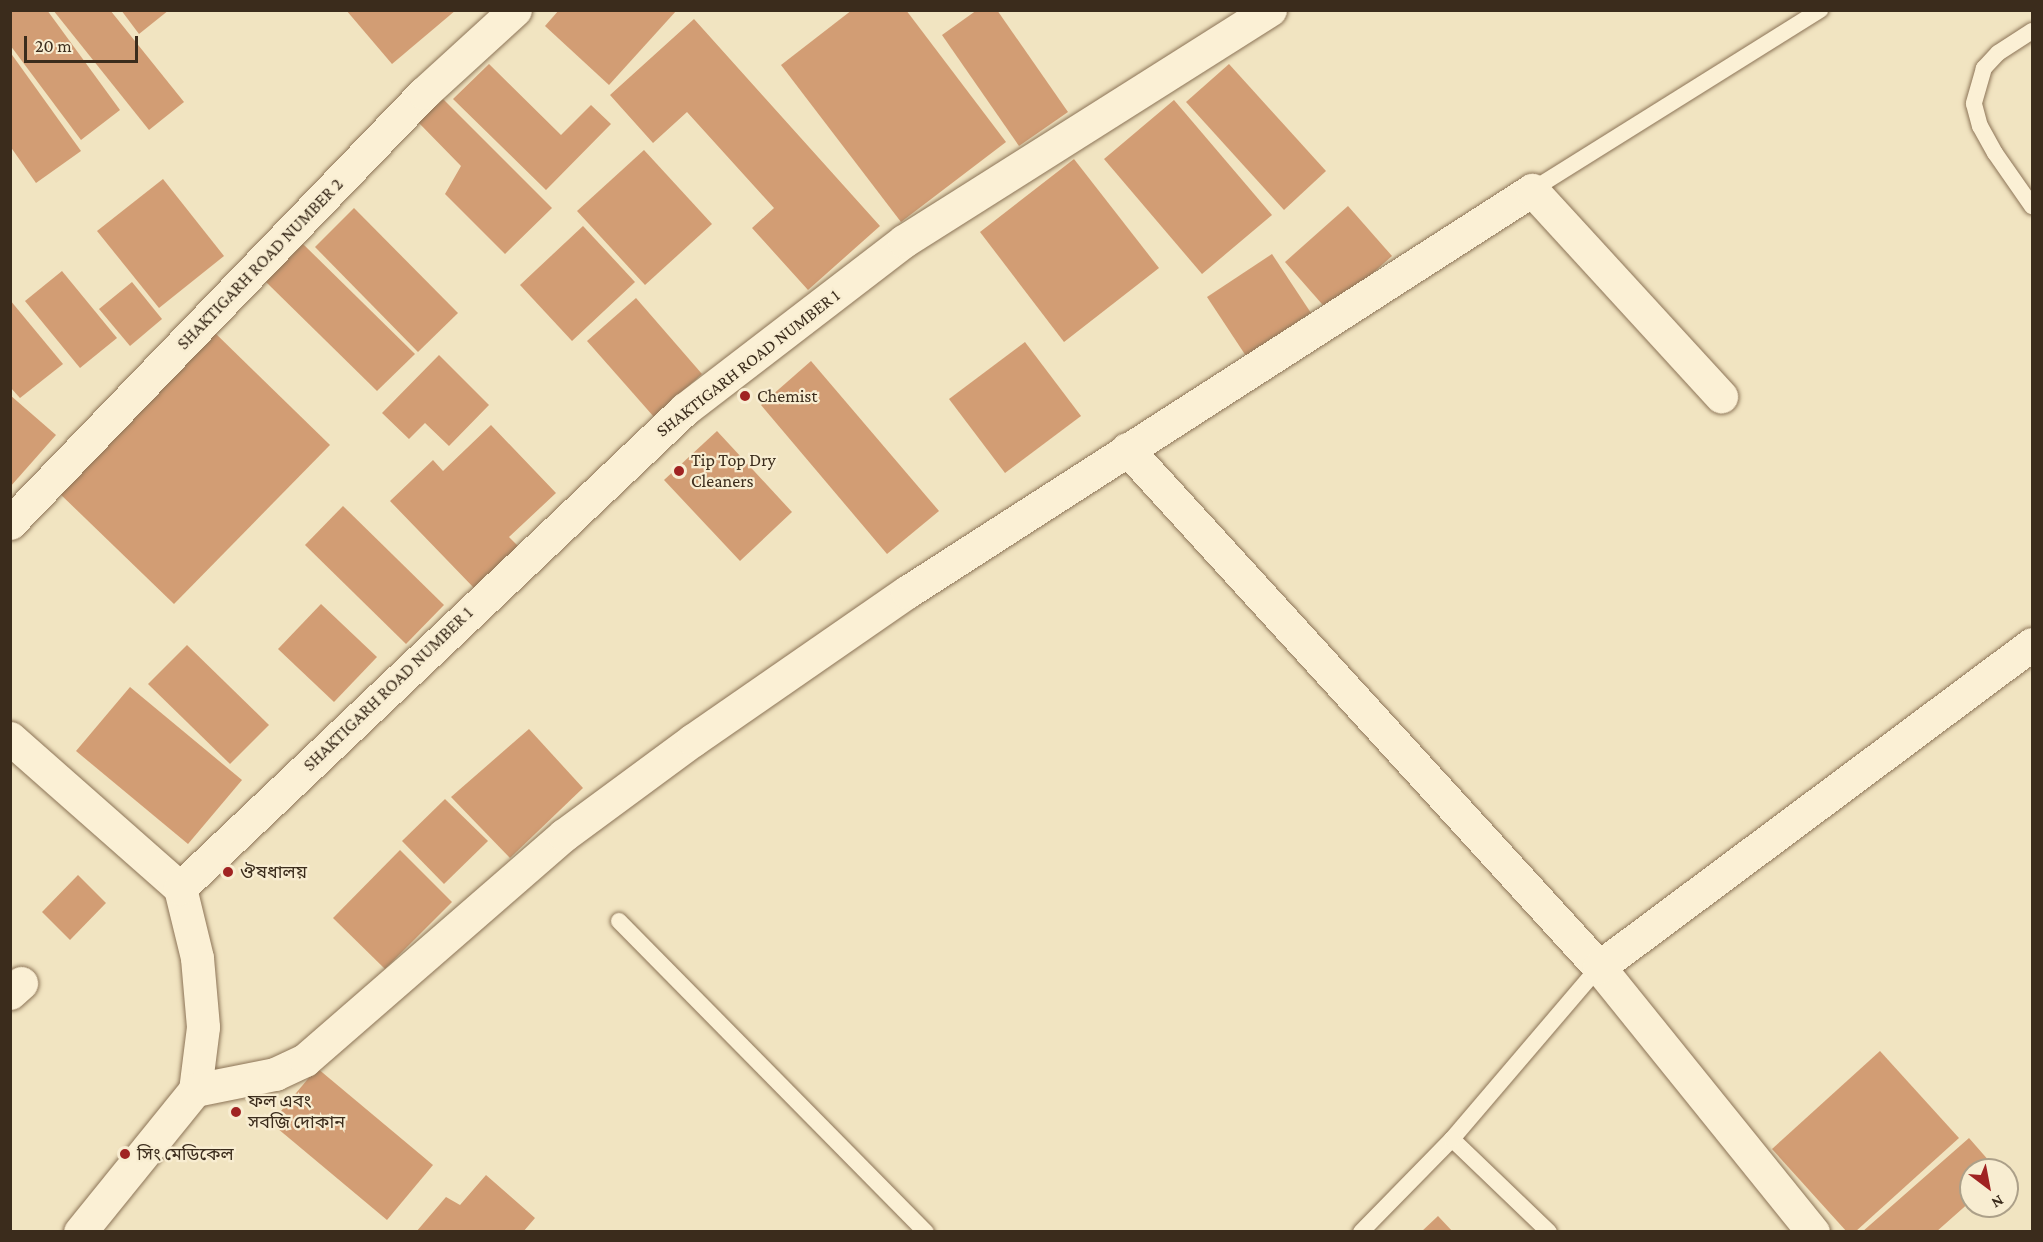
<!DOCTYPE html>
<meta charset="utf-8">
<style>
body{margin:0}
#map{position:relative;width:2043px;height:1242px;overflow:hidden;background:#f1e4c1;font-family:"Crimson Pro","Noto Sans Bengali",serif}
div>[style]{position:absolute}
.building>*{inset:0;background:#d29d74}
.roads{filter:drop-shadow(0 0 2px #8c7457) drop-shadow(0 0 2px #8c7457)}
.service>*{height:16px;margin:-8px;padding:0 8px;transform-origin:8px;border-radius:8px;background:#fbf0d5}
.minor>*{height:33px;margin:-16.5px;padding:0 16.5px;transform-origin:16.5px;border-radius:16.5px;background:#fbf0d5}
.dots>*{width:16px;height:16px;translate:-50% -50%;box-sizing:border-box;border:3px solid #f8edd1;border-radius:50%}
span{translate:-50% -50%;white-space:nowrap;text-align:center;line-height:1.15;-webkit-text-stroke:4.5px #f8edd1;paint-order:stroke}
.street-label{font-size:18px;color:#3b2c1c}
.poi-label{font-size:18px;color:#3b2c1c}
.left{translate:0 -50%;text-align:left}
.frame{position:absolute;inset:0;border:12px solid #3b2c1c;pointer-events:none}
.north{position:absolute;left:1959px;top:1158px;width:60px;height:60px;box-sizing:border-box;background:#f8edd1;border:2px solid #aca089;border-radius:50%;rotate:148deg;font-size:16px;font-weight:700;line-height:24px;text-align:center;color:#3b2c1c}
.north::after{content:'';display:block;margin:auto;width:21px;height:27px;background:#a02322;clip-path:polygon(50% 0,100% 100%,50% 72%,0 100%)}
.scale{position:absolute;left:24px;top:36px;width:114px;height:27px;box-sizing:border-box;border:3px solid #3b2c1c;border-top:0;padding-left:8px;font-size:18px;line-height:21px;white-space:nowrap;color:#3b2c1c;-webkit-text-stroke:4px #f8edd1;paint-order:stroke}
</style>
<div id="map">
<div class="building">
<i style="clip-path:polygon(10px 10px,47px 10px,120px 110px,81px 140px,10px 45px)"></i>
<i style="clip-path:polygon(53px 10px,110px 10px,184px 102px,149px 130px)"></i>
<i style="clip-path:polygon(121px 10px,169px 10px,139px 34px)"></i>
<i style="clip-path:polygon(346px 10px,456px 10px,392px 64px)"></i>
<i style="clip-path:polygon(559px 10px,677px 10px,609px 85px,545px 26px)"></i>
<i style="clip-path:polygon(852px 10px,906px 10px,1006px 142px,901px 222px,781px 65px)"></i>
<i style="clip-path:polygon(977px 10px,997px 10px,1068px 112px,1019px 146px,942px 35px)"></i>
<i style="clip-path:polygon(694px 19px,880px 226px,808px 290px,752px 228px,774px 208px,687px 112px,653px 143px,610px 95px)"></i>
<i style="clip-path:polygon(10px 52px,81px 151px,36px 183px,10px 146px)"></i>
<i style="clip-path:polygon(489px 64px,561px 135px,591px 105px,611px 124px,546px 190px,453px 99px)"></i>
<i style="clip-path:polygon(1229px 64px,1326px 171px,1284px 210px,1186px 102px)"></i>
<i style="clip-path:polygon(441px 97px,552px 208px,505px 254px,445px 194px,461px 166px,417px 121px)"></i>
<i style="clip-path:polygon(1174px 100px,1272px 215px,1202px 274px,1104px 159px)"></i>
<i style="clip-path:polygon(644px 150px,712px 224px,645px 285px,577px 211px)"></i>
<i style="clip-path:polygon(1074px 159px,1159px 268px,1064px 342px,980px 232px)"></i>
<i style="clip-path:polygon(163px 179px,224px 256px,159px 308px,97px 231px)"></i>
<i style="clip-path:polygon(1348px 206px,1392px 256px,1329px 312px,1285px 262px)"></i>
<i style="clip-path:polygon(354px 208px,458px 313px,418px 352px,315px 247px)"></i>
<i style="clip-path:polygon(583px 226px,635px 282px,572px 341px,520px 285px)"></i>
<i style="clip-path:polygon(303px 244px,415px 354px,377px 391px,266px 282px)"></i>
<i style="clip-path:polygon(1272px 254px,1311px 313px,1246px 356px,1207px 297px)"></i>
<i style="clip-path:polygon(62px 271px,117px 338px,80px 368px,25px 301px)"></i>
<i style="clip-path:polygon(132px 282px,162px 319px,130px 346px,99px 309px)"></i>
<i style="clip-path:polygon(636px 298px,702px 374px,654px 417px,587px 341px)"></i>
<i style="clip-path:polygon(10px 300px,63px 364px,20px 398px,10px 387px)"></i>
<i style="clip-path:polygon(212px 330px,330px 445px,174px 604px,56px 490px)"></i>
<i style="clip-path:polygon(1025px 342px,1081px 416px,1005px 473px,949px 399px)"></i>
<i style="clip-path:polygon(439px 355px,489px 405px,449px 446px,425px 423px,409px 439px,382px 413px)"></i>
<i style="clip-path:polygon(811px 361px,939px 511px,887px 554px,761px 405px)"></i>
<i style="clip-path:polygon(10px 395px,56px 435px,10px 487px)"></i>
<i style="clip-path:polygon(491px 425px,556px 493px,509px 537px,518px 546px,474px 588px,390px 501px,433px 460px,443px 471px)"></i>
<i style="clip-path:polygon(717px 431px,792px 512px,740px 561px,664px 480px)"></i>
<i style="clip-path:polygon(343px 506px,444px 605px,406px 644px,305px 545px)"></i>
<i style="clip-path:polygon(321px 604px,377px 657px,334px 702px,278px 649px)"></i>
<i style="clip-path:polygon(187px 645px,269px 725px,230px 764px,148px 684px)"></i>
<i style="clip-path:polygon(130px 687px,242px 780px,188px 844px,76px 751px)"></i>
<i style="clip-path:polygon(529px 729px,583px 788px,510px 858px,451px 797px)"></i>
<i style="clip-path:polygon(445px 799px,488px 841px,444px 884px,402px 841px)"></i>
<i style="clip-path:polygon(400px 850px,452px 902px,385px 969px,333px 918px)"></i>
<i style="clip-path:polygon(78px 875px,106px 903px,70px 940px,42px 912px)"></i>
<i style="clip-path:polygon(1880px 1051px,1959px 1138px,1855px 1232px,1847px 1232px,1772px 1149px)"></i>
<i style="clip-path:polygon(317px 1068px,433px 1165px,387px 1220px,271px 1123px)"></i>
<i style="clip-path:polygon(1969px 1138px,1997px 1170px,1971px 1170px,1971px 1201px,1936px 1232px,1862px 1232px)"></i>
<i style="clip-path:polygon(486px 1175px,535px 1218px,523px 1232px,416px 1232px,446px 1197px,460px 1205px)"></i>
<i style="clip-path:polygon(1438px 1216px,1453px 1232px,1421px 1232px)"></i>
</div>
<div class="roads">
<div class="service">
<i style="left:2032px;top:31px;width:40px;rotate:147.1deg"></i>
<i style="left:1998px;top:53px;width:21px;rotate:133deg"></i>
<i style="left:1984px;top:68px;width:37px;rotate:106deg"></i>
<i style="left:1974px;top:104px;width:23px;rotate:75deg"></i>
<i style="left:1980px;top:126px;width:31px;rotate:61deg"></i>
<i style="left:1995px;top:153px;width:65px;rotate:55.1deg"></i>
<i style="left:1532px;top:190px;width:340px;rotate:-32deg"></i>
<i style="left:619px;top:921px;width:437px;rotate:45.4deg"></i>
<i style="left:1452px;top:1139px;width:134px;rotate:43.8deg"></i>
<i style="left:1361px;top:1232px;width:130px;rotate:-45.6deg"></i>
<i style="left:1452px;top:1139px;width:226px;rotate:-49.5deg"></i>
</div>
<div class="minor">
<i style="left:1127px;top:449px;width:701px;rotate:47.66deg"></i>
<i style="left:1599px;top:967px;width:341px;rotate:51.1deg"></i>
<i style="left:10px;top:523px;width:597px;rotate:-46.09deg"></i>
<i style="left:424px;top:93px;width:123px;rotate:-42.4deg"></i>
<i style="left:10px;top:738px;width:227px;rotate:41.4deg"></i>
<i style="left:180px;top:888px;width:72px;rotate:76.3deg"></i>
<i style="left:197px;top:958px;width:69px;rotate:85deg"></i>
<i style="left:203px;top:1027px;width:64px;rotate:97.2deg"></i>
<i style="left:180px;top:888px;width:696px;rotate:-43.49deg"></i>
<i style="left:685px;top:409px;width:276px;rotate:-37.5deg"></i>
<i style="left:904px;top:241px;width:433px;rotate:-32.3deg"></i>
<i style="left:1599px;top:967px;width:540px;rotate:-36.72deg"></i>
<i style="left:10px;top:993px;width:15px;rotate:-42deg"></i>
<i style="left:80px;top:1232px;width:183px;rotate:-51deg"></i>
<i style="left:195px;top:1090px;width:82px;rotate:-11.3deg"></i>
<i style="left:275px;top:1074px;width:33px;rotate:-25deg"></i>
<i style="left:305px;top:1060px;width:343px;rotate:-41deg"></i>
<i style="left:564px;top:835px;width:160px;rotate:-36.4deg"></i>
<i style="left:693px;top:740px;width:260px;rotate:-34.7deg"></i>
<i style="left:907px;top:592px;width:743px;rotate:-32.75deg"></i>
<i style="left:1532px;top:190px;width:280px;rotate:47.5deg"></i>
</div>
</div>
<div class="dots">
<i style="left:745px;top:396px;background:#a02322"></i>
<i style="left:679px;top:471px;background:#a02322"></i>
<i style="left:228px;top:872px;background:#a02322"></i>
<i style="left:236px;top:1112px;background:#a02322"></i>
<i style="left:125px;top:1154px;background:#a02322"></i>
</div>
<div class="street-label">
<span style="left:260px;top:264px;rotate:-46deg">SHAKTIGARH ROAD NUMBER 2</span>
<span style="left:748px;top:363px;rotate:-38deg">SHAKTIGARH ROAD NUMBER 1</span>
<span style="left:388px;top:689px;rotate:-44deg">SHAKTIGARH ROAD NUMBER 1</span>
</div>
<div class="poi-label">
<span class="left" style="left:757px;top:396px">Chemist</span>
<span class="left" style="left:691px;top:471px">Tip Top Dry<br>Cleaners</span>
<span class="left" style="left:240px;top:872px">ঔষধালয়</span>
<span class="left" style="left:248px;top:1112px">ফল এবং<br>সবজি দোকান</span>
<span class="left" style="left:137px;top:1154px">সিং মেডিকেল</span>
</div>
<div class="frame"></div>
<div class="north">N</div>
<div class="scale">20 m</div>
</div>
